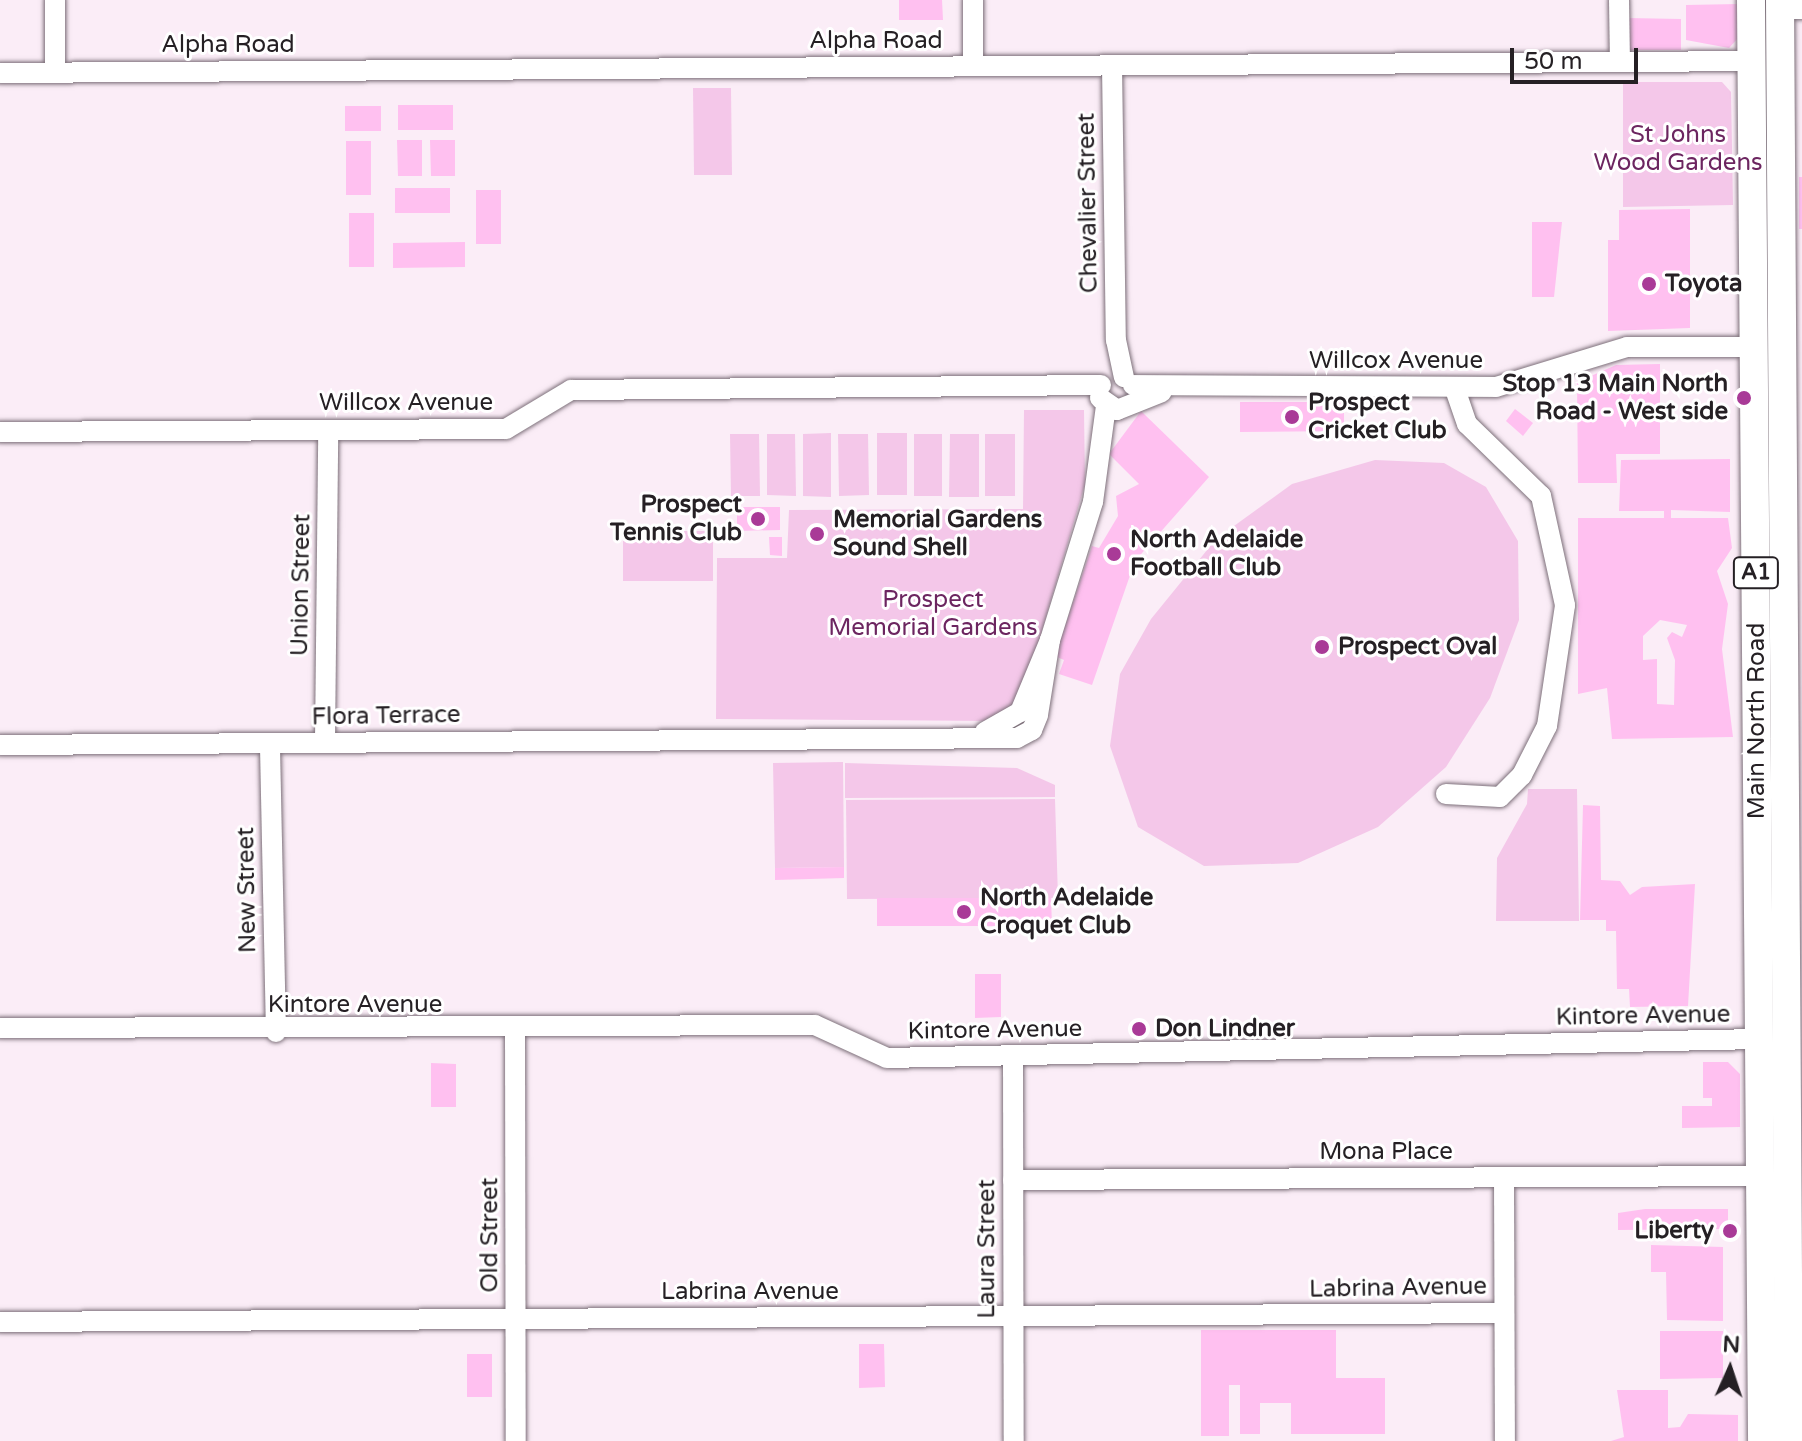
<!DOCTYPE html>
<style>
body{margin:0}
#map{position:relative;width:1802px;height:1441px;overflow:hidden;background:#fbedf7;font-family:"Varela Round",sans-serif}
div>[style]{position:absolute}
.green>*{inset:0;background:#f4c7e9}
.building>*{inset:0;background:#ffc0f0}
.roads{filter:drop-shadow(0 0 2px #7d707a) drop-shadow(0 0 2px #7d707a)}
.minor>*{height:20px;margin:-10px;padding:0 10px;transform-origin:10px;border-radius:10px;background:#fff}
.highway>*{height:28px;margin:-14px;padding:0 14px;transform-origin:14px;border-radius:14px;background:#fff}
.dots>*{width:22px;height:22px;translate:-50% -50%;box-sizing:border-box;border:4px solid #fff;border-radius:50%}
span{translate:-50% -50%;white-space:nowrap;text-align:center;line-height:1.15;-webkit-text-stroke:6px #fff;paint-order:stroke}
.shield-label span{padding:2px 6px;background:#fff;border:2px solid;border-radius:6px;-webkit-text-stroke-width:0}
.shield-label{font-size:22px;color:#252024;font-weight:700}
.street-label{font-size:24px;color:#252024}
.park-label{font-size:24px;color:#6c2560}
.poi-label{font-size:24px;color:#252024;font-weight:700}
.left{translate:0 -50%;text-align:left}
.right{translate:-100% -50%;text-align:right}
.north{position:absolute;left:1690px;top:1329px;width:80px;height:80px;-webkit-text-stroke:6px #fff;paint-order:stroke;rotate:3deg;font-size:22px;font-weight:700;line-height:32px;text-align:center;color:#252024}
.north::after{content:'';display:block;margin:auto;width:28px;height:36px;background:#252024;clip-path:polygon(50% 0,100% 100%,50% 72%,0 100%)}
.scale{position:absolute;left:1510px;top:48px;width:128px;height:36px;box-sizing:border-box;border:4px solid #252024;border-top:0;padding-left:10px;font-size:24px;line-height:28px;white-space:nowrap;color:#252024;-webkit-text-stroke:6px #fff;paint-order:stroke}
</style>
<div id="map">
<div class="green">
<i style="clip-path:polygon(1623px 82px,1722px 82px,1731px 92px,1733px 205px,1623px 207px)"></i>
<i style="clip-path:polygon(693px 88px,731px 88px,732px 175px,694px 175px)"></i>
<i style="clip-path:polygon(1024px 410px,1084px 410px,1085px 484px,1022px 699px,992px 721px,716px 719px,717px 558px,787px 558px,789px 510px,1023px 509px)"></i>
<i style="clip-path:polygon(831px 433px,831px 497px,803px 496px,803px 434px)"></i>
<i style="clip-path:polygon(877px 433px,907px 433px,907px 495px,877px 495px)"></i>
<i style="clip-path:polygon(730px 434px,759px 434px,760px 496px,731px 496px)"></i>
<i style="clip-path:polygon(767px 434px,795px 434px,796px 496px,767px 495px)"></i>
<i style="clip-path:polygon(838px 434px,868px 434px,869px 495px,839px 496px)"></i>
<i style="clip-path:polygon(914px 434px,942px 434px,942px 496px,914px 496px)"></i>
<i style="clip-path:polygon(950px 434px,979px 434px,979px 497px,949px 497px)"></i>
<i style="clip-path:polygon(985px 434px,1015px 434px,1015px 496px,985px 496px)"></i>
<i style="clip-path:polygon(1375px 460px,1444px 463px,1486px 487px,1518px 541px,1519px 620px,1490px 698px,1446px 767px,1378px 827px,1298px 863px,1204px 866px,1138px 827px,1110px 746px,1120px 674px,1151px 619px,1216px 539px,1292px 484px)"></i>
<i style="clip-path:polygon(623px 531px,713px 531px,713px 581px,623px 581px)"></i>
<i style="clip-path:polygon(843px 762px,844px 867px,775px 868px,773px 763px)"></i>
<i style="clip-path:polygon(845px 763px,1017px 768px,1055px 785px,1055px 797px,845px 798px)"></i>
<i style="clip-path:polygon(1528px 789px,1577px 789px,1579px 921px,1496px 921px,1497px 858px,1527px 804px)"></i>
<i style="clip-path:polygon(1055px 799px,1058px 898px,847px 899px,846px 800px)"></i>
</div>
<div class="building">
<i style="clip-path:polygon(899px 0,942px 0,943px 20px,899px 20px)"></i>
<i style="clip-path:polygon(1738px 4px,1739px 37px,1729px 48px,1686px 40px,1686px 5px)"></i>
<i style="clip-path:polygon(1628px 18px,1681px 19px,1681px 50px,1628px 50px)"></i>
<i style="clip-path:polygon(398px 105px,453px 105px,453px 130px,398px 130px)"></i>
<i style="clip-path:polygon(345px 106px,381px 106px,381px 131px,345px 131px)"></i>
<i style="clip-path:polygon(397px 140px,422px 140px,422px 176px,398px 176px)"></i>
<i style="clip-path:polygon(430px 140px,455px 140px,455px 176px,431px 176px)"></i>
<i style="clip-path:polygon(346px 141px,371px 141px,371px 195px,346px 195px)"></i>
<i style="clip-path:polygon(1799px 177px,1802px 177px,1802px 229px,1799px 229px)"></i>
<i style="clip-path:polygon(395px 188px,450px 188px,450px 213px,395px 213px)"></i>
<i style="clip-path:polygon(476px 190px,501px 190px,501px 244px,476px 244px)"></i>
<i style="clip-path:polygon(1690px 209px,1690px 328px,1608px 331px,1608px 240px,1619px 240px,1619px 210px)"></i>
<i style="clip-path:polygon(349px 213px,374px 213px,374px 267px,349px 267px)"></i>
<i style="clip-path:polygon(1532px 222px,1562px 222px,1554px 297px,1532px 297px)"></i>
<i style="clip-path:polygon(465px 242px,465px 267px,393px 268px,393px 243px)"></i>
<i style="clip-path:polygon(1660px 364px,1660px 454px,1616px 454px,1617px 483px,1578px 483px,1577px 382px,1616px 365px)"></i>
<i style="clip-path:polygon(1240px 402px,1344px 402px,1344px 431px,1240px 432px)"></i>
<i style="clip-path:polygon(1515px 409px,1533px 423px,1523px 436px,1506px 421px)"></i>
<i style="clip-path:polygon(1141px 411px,1209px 477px,1135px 561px,1092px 685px,1059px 674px,1064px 660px,1055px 656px,1092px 546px,1099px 548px,1118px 516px,1116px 496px,1139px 484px,1109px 454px)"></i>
<i style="clip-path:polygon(evenodd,1730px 459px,1730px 512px,1671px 510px,1671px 518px,1728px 518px,1732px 548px,1717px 571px,1728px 604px,1722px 649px,1733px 737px,1612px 739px,1607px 688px,1578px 694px,1578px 518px,1664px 518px,1664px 511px,1619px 511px,1621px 460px,1730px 459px,1660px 620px,1687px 625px,1682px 637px,1672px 632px,1667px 638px,1675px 660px,1674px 705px,1657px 704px,1657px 659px,1643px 660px,1643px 636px,1660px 620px)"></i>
<i style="clip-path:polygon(737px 507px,780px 507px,780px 530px,737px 531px)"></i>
<i style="clip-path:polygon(769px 537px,782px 537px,782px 556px,770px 555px)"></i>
<i style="clip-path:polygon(1583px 805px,1600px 806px,1601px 880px,1620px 881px,1630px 895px,1642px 887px,1695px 884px,1688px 1006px,1630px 1007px,1629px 989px,1617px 989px,1616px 931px,1606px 931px,1606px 920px,1580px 920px)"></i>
<i style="clip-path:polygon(844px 867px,844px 878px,775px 880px,775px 868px)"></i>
<i style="clip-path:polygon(877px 898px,1051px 898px,1052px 926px,877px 926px)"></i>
<i style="clip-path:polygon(975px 974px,1001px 974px,1001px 1017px,975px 1018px)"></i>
<i style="clip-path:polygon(1703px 1062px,1728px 1062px,1740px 1074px,1740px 1127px,1682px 1128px,1682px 1106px,1712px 1106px,1712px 1098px,1703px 1098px)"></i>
<i style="clip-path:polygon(431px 1063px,456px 1064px,456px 1107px,431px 1107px)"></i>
<i style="clip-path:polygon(1645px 1209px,1728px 1209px,1728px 1229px,1618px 1230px,1618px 1213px)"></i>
<i style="clip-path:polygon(1651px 1245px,1723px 1247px,1723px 1321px,1667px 1320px,1666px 1272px,1651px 1272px)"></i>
<i style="clip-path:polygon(1201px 1330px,1336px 1330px,1336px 1378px,1385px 1378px,1385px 1434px,1291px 1434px,1291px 1403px,1260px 1403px,1260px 1434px,1240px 1434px,1240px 1385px,1229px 1385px,1229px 1436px,1201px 1436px)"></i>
<i style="clip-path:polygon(1660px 1331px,1723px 1331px,1723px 1378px,1660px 1379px)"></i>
<i style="clip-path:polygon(859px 1344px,884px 1344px,885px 1387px,859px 1388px)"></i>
<i style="clip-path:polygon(467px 1354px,492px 1354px,492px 1397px,467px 1397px)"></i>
<i style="clip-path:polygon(1617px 1390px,1668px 1390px,1668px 1428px,1680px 1427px,1688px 1414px,1738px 1415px,1738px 1441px,1611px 1441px,1624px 1437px)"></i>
</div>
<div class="roads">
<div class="minor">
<i style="left:55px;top:0;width:72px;rotate:90deg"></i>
<i style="left:973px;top:0;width:66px;rotate:90deg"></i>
<i style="left:1619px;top:0;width:61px;rotate:89.1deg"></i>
<i style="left:1780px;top:9px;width:22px"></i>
<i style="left:1112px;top:65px;width:275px;rotate:89.2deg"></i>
<i style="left:1116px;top:340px;width:38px;rotate:78deg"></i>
<i style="left:0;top:73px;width:1752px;rotate:-0.39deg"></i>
<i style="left:1133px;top:385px;width:363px;rotate:0.3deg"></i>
<i style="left:1496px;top:387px;width:137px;rotate:-17deg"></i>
<i style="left:1627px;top:347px;width:127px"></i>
<i style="left:1100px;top:398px;width:21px;rotate:35deg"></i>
<i style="left:1117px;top:410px;width:48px;rotate:-21.8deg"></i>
<i style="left:0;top:432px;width:506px;rotate:-0.34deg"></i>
<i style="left:506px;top:429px;width:76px;rotate:-31deg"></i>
<i style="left:571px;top:390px;width:530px;rotate:-0.54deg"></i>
<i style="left:985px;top:732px;width:40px;rotate:-29.7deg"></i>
<i style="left:1020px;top:712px;width:78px;rotate:-67.4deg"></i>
<i style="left:1050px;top:640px;width:145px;rotate:-72.7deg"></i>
<i style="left:1093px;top:502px;width:97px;rotate:-82.3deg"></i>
<i style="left:325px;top:741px;width:311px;rotate:-89.4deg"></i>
<i style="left:0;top:745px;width:1017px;rotate:-0.39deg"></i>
<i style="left:1017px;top:738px;width:17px;rotate:-28deg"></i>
<i style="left:1032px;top:730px;width:16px;rotate:-68deg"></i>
<i style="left:1038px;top:715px;width:76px;rotate:-80.9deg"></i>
<i style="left:270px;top:747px;width:285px;rotate:88.8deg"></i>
<i style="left:1446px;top:794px;width:54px;rotate:3.2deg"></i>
<i style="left:1500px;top:797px;width:31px;rotate:-45deg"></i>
<i style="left:1522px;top:775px;width:55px;rotate:-63deg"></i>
<i style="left:1547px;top:726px;width:122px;rotate:-81.5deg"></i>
<i style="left:1565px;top:605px;width:112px;rotate:-102.4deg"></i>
<i style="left:1541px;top:496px;width:103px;rotate:-135.8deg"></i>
<i style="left:1467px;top:424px;width:39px;rotate:-109deg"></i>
<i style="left:0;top:1028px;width:815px;rotate:-0.21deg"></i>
<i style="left:815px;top:1025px;width:79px;rotate:24.6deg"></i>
<i style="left:887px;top:1058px;width:872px;rotate:-1.25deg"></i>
<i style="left:515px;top:1030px;width:411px;rotate:89.9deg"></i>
<i style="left:1013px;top:1057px;width:384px;rotate:89.9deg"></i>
<i style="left:1504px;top:1178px;width:263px;rotate:89.8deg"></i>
<i style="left:1013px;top:1180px;width:747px;rotate:-0.31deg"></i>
<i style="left:0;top:1322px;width:1500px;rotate:-0.34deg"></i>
</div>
<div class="highway">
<i style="left:1751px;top:0;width:1441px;rotate:89.56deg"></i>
<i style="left:1780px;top:0;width:1441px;rotate:89.64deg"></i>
</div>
</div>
<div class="dots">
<i style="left:1649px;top:284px;background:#a93a97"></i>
<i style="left:1744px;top:398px;background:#a93a97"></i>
<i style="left:1292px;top:417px;background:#a93a97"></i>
<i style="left:758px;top:519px;background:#a93a97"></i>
<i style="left:817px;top:534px;background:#a93a97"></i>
<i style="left:1114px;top:554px;background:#a93a97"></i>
<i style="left:1322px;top:647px;background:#a93a97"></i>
<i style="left:964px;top:912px;background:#a93a97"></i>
<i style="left:1139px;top:1029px;background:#a93a97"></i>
<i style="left:1730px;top:1231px;background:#a93a97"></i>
</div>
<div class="shield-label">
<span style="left:1756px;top:573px">A1</span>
</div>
<div class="street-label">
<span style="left:876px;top:41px">Alpha Road</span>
<span style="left:228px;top:45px">Alpha Road</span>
<span style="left:1088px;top:203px;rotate:-91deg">Chevalier Street</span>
<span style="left:1396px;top:361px">Willcox Avenue</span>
<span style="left:406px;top:403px">Willcox Avenue</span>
<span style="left:301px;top:585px;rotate:-89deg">Union Street</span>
<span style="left:386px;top:716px;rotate:-1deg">Flora Terrace</span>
<span style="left:1757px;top:721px;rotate:-90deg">Main North Road</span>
<span style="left:247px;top:890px;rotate:-91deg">New Street</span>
<span style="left:355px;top:1005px">Kintore Avenue</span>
<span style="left:1643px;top:1016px;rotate:-1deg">Kintore Avenue</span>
<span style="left:995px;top:1030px;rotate:-1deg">Kintore Avenue</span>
<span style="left:1386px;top:1152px">Mona Place</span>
<span style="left:490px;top:1235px;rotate:-90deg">Old Street</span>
<span style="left:987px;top:1249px;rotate:-90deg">Laura Street</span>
<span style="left:1398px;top:1288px;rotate:-1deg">Labrina Avenue</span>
<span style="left:750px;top:1292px">Labrina Avenue</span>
</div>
<div class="park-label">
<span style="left:1678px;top:149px">St Johns<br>Wood Gardens</span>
<span style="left:933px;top:614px">Prospect<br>Memorial Gardens</span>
</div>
<div class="poi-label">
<span class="left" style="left:1665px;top:284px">Toyota</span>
<span class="right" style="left:1728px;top:398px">Stop 13 Main North<br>Road - West side</span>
<span class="left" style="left:1308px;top:417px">Prospect<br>Cricket Club</span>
<span class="right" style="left:742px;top:519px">Prospect<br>Tennis Club</span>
<span class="left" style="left:833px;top:534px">Memorial Gardens<br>Sound Shell</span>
<span class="left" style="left:1130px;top:554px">North Adelaide<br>Football Club</span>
<span class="left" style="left:1338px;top:647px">Prospect Oval</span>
<span class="left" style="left:980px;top:912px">North Adelaide<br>Croquet Club</span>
<span class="left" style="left:1155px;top:1029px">Don Lindner</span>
<span class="right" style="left:1714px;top:1231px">Liberty</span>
</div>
<div class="north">N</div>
<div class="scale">50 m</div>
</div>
